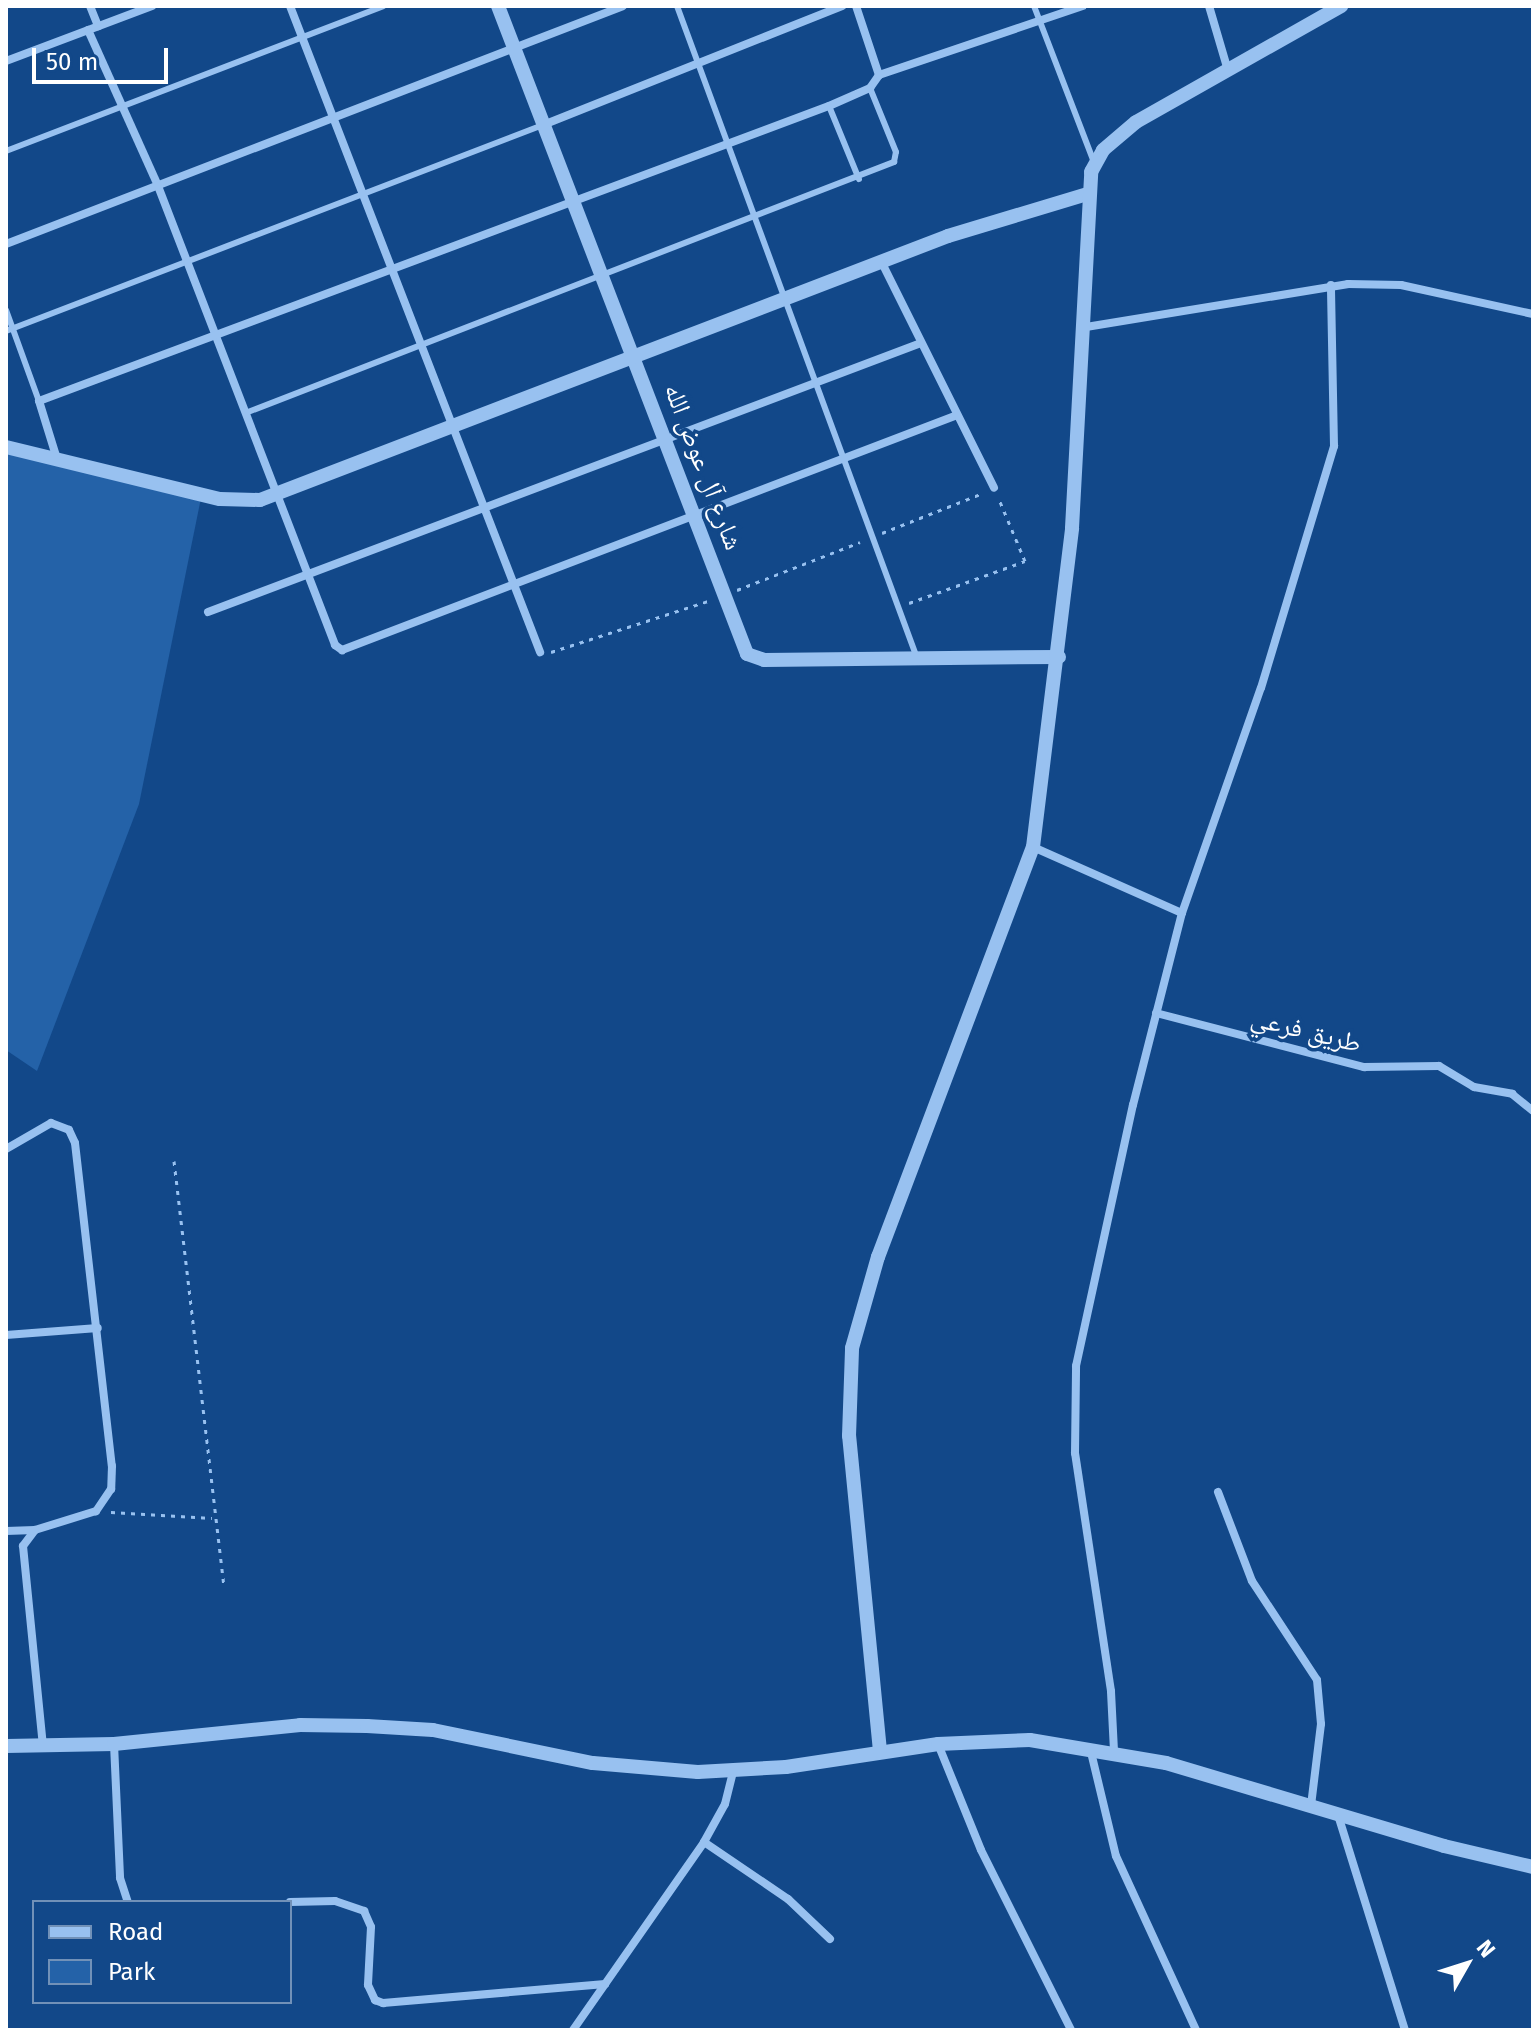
<!DOCTYPE html>
<meta charset="utf-8">
<style>
body{margin:0}
#map{position:relative;width:1539px;height:2036px;overflow:hidden;background:#124889;font-family:"Fira Sans","Noto Naskh Arabic",sans-serif}
div>[style]{position:absolute}
.green>*{inset:0;background:#2462a8}
.path>*{height:3px;margin-top:-1.5px;transform-origin:0;background:repeating-linear-gradient(90deg,#98c1f0 0 4px,transparent 0 10px)}
.service>*{height:6px;margin:-3px;padding:0 3px;transform-origin:3px;border-radius:3px;background:#98c1f0}
.minor>*{height:8px;margin:-4px;padding:0 4px;transform-origin:4px;border-radius:4px;background:#98c1f0}
.tertiary>*{height:14px;margin:-7px;padding:0 7px;transform-origin:7px;border-radius:7px;background:#98c1f0}
span{translate:-50% -50%;white-space:nowrap;text-align:center;line-height:1.15;-webkit-text-stroke:7px #124889;paint-order:stroke}
.street-label{font-size:26px;color:#fff}
.frame{position:absolute;inset:0;border:8px solid #fff;pointer-events:none}
.legend{position:absolute;left:32px;top:1900px;width:260px;height:104px;box-sizing:border-box;background:#124889;border:2px solid #7191b8;margin:0;padding:10px 14px;list-style:none;font-size:24px;color:#fff}
.legend li{display:flex;align-items:center;gap:16px;height:40px}
.legend b{width:40px;border:2px solid #7191b8}
.north{position:absolute;left:1427px;top:1924px;width:80px;height:80px;-webkit-text-stroke:6px #124889;paint-order:stroke;rotate:51deg;font-size:22px;font-weight:700;line-height:32px;text-align:center;color:#fff}
.north::after{content:'';display:block;margin:auto;width:28px;height:36px;background:#fff;clip-path:polygon(50% 0,100% 100%,50% 72%,0 100%)}
.scale{position:absolute;left:32px;top:48px;width:136px;height:36px;box-sizing:border-box;border:4px solid #fff;border-top:0;padding-left:10px;font-size:24px;line-height:28px;white-space:nowrap;color:#fff;-webkit-text-stroke:6px #124889;paint-order:stroke}
</style>
<div id="map">
<div class="green">
<i style="clip-path:polygon(6px 450px,202px 493px,139px 804px,37px 1071px,6px 1050px)"></i>
</div>
<div class="path">
<i style="left:882px;top:533px;width:109px;rotate:-21.6deg"></i>
<i style="left:737px;top:590px;width:132px;rotate:-21.3deg"></i>
<i style="left:909px;top:603px;width:123px;rotate:-19.9deg"></i>
<i style="left:1025px;top:561px;width:67px;rotate:-112.8deg"></i>
<i style="left:551px;top:652px;width:168px;rotate:-18deg"></i>
<i style="left:174px;top:1161px;width:428px;rotate:83.3deg"></i>
<i style="left:111px;top:1512px;width:101px;rotate:3.4deg"></i>
</div>
<div class="service">
<i style="left:677px;top:6px;width:695px;rotate:69.79deg"></i>
<i style="left:1034px;top:6px;width:167px;rotate:69deg"></i>
<i style="left:829px;top:106px;width:79px;rotate:67.7deg"></i>
<i style="left:6px;top:151px;width:404px;rotate:-21deg"></i>
<i style="left:6px;top:310px;width:97px;rotate:70.1deg"></i>
<i style="left:6px;top:331px;width:575px;rotate:-20.99deg"></i>
<i style="left:248px;top:412px;width:693px;rotate:-21.16deg"></i>
<i style="left:894px;top:162px;width:10px;rotate:-79deg"></i>
<i style="left:896px;top:152px;width:69px;rotate:-112.1deg"></i>
</div>
<div class="minor">
<i style="left:90px;top:6px;width:22px;rotate:68deg"></i>
<i style="left:290px;top:6px;width:693px;rotate:68.84deg"></i>
<i style="left:856px;top:6px;width:73px;rotate:71.6deg"></i>
<i style="left:1209px;top:6px;width:64px;rotate:73.6deg"></i>
<i style="left:88px;top:30px;width:171px;rotate:65.8deg"></i>
<i style="left:158px;top:186px;width:492px;rotate:68.9deg"></i>
<i style="left:335px;top:645px;width:9px;rotate:36deg"></i>
<i style="left:342px;top:650px;width:658px;rotate:-20.91deg"></i>
<i style="left:6px;top:61px;width:156px;rotate:-20.6deg"></i>
<i style="left:543px;top:125px;width:322px;rotate:-21.7deg"></i>
<i style="left:6px;top:244px;width:661px;rotate:-21.09deg"></i>
<i style="left:882px;top:263px;width:251px;rotate:63.5deg"></i>
<i style="left:1086px;top:327px;width:266px;rotate:-9.3deg"></i>
<i style="left:1348px;top:284px;width:53px;rotate:1.1deg"></i>
<i style="left:1401px;top:285px;width:135px;rotate:12.4deg"></i>
<i style="left:57px;top:459px;width:61px;rotate:-107.2deg"></i>
<i style="left:39px;top:401px;width:843px;rotate:-20.48deg"></i>
<i style="left:829px;top:106px;width:45px;rotate:-23.7deg"></i>
<i style="left:870px;top:88px;width:16px;rotate:-55deg"></i>
<i style="left:879px;top:75px;width:215px;rotate:-18.7deg"></i>
<i style="left:208px;top:612px;width:762px;rotate:-20.67deg"></i>
<i style="left:1033px;top:847px;width:163px;rotate:23.9deg"></i>
<i style="left:1156px;top:1013px;width:215px;rotate:14.6deg"></i>
<i style="left:1364px;top:1067px;width:75px;rotate:-0.8deg"></i>
<i style="left:1439px;top:1066px;width:41px;rotate:31deg"></i>
<i style="left:1474px;top:1087px;width:39px;rotate:10deg"></i>
<i style="left:1512px;top:1094px;width:27px;rotate:39deg"></i>
<i style="left:6px;top:1149px;width:52px;rotate:-30deg"></i>
<i style="left:51px;top:1123px;width:19px;rotate:21deg"></i>
<i style="left:69px;top:1130px;width:14px;rotate:65deg"></i>
<i style="left:75px;top:1143px;width:325px;rotate:83.5deg"></i>
<i style="left:112px;top:1466px;width:23px;rotate:92deg"></i>
<i style="left:111px;top:1489px;width:27px;rotate:124deg"></i>
<i style="left:96px;top:1511px;width:64px;rotate:162.7deg"></i>
<i style="left:35px;top:1530px;width:20px;rotate:127deg"></i>
<i style="left:23px;top:1546px;width:200px;rotate:84.3deg"></i>
<i style="left:6px;top:1335px;width:92px;rotate:-4.4deg"></i>
<i style="left:1218px;top:1492px;width:95px;rotate:69.1deg"></i>
<i style="left:1252px;top:1581px;width:118px;rotate:56.7deg"></i>
<i style="left:1317px;top:1680px;width:44px;rotate:84.8deg"></i>
<i style="left:1321px;top:1724px;width:82px;rotate:97deg"></i>
<i style="left:6px;top:1531px;width:29px;rotate:-2deg"></i>
<i style="left:114px;top:1744px;width:134px;rotate:87.4deg"></i>
<i style="left:120px;top:1878px;width:25px;rotate:72deg"></i>
<i style="left:938px;top:1744px;width:114px;rotate:67.9deg"></i>
<i style="left:981px;top:1850px;width:201px;rotate:63.4deg"></i>
<i style="left:1090px;top:1748px;width:111px;rotate:76.5deg"></i>
<i style="left:1116px;top:1856px;width:192px;rotate:65.3deg"></i>
<i style="left:1114px;top:1751px;width:60px;rotate:-92.9deg"></i>
<i style="left:1111px;top:1691px;width:241px;rotate:-98.6deg"></i>
<i style="left:1075px;top:1453px;width:87px;rotate:-89.3deg"></i>
<i style="left:1076px;top:1366px;width:267px;rotate:-77.7deg"></i>
<i style="left:1133px;top:1105px;width:198px;rotate:-75.7deg"></i>
<i style="left:1182px;top:913px;width:238px;rotate:-70.7deg"></i>
<i style="left:1261px;top:688px;width:253px;rotate:-73.2deg"></i>
<i style="left:1334px;top:446px;width:161px;rotate:-91.1deg"></i>
<i style="left:1338px;top:1815px;width:225px;rotate:72.7deg"></i>
<i style="left:704px;top:1842px;width:102px;rotate:34.2deg"></i>
<i style="left:788px;top:1899px;width:58px;rotate:43.6deg"></i>
<i style="left:290px;top:1902px;width:45px;rotate:-1.3deg"></i>
<i style="left:335px;top:1901px;width:31px;rotate:19deg"></i>
<i style="left:364px;top:1911px;width:17px;rotate:66deg"></i>
<i style="left:371px;top:1927px;width:58px;rotate:93deg"></i>
<i style="left:368px;top:1985px;width:17px;rotate:65deg"></i>
<i style="left:375px;top:2000px;width:9px;rotate:21deg"></i>
<i style="left:383px;top:2003px;width:223px;rotate:-4.9deg"></i>
<i style="left:573px;top:2030px;width:229px;rotate:-55.1deg"></i>
<i style="left:704px;top:1842px;width:43px;rotate:-61.1deg"></i>
<i style="left:725px;top:1804px;width:34px;rotate:-76deg"></i>
</div>
<div class="tertiary">
<i style="left:498px;top:6px;width:694px;rotate:68.98deg"></i>
<i style="left:747px;top:654px;width:18px;rotate:19deg"></i>
<i style="left:764px;top:660px;width:295px;rotate:-0.6deg"></i>
<i style="left:6px;top:447px;width:220px;rotate:13.7deg"></i>
<i style="left:220px;top:499px;width:40px;rotate:1.4deg"></i>
<i style="left:260px;top:500px;width:737px;rotate:-20.99deg"></i>
<i style="left:948px;top:236px;width:145px;rotate:-16.8deg"></i>
<i style="left:6px;top:1746px;width:108px;rotate:-1.1deg"></i>
<i style="left:114px;top:1744px;width:187px;rotate:-5.8deg"></i>
<i style="left:300px;top:1725px;width:67px;rotate:0.9deg"></i>
<i style="left:367px;top:1726px;width:66px;rotate:3.5deg"></i>
<i style="left:433px;top:1730px;width:163px;rotate:11.7deg"></i>
<i style="left:593px;top:1763px;width:105px;rotate:4.9deg"></i>
<i style="left:698px;top:1772px;width:88px;rotate:-3.3deg"></i>
<i style="left:786px;top:1767px;width:154px;rotate:-8.6deg"></i>
<i style="left:938px;top:1744px;width:92px;rotate:-2.5deg"></i>
<i style="left:1030px;top:1740px;width:138px;rotate:9.6deg"></i>
<i style="left:1166px;top:1763px;width:290px;rotate:16.6deg"></i>
<i style="left:1444px;top:1846px;width:91px;rotate:13.3deg"></i>
<i style="left:880px;top:1751px;width:317px;rotate:-95.6deg"></i>
<i style="left:849px;top:1436px;width:88px;rotate:-88deg"></i>
<i style="left:852px;top:1348px;width:95px;rotate:-74.1deg"></i>
<i style="left:878px;top:1257px;width:438px;rotate:-69.3deg"></i>
<i style="left:1033px;top:847px;width:321px;rotate:-83deg"></i>
<i style="left:1072px;top:528px;width:357px;rotate:-86.9deg"></i>
<i style="left:1091px;top:172px;width:25px;rotate:-61deg"></i>
<i style="left:1103px;top:150px;width:43px;rotate:-40.3deg"></i>
<i style="left:1136px;top:122px;width:236px;rotate:-29.5deg"></i>
</div>
<div class="street-label">
<span style="left:703px;top:467px;rotate:69deg">شارع آل عوض الله</span>
<span style="left:1306px;top:1031px;rotate:14deg">طريق فرعي</span>
</div>
<div class="frame"></div>
<ul class="legend">
<li><b style="height:10px;background:#98c1f0"></b>Road</li>
<li><b style="height:22px;background:#2462a8"></b>Park</li>
</ul>
<div class="north">N</div>
<div class="scale">50 m</div>
</div>
